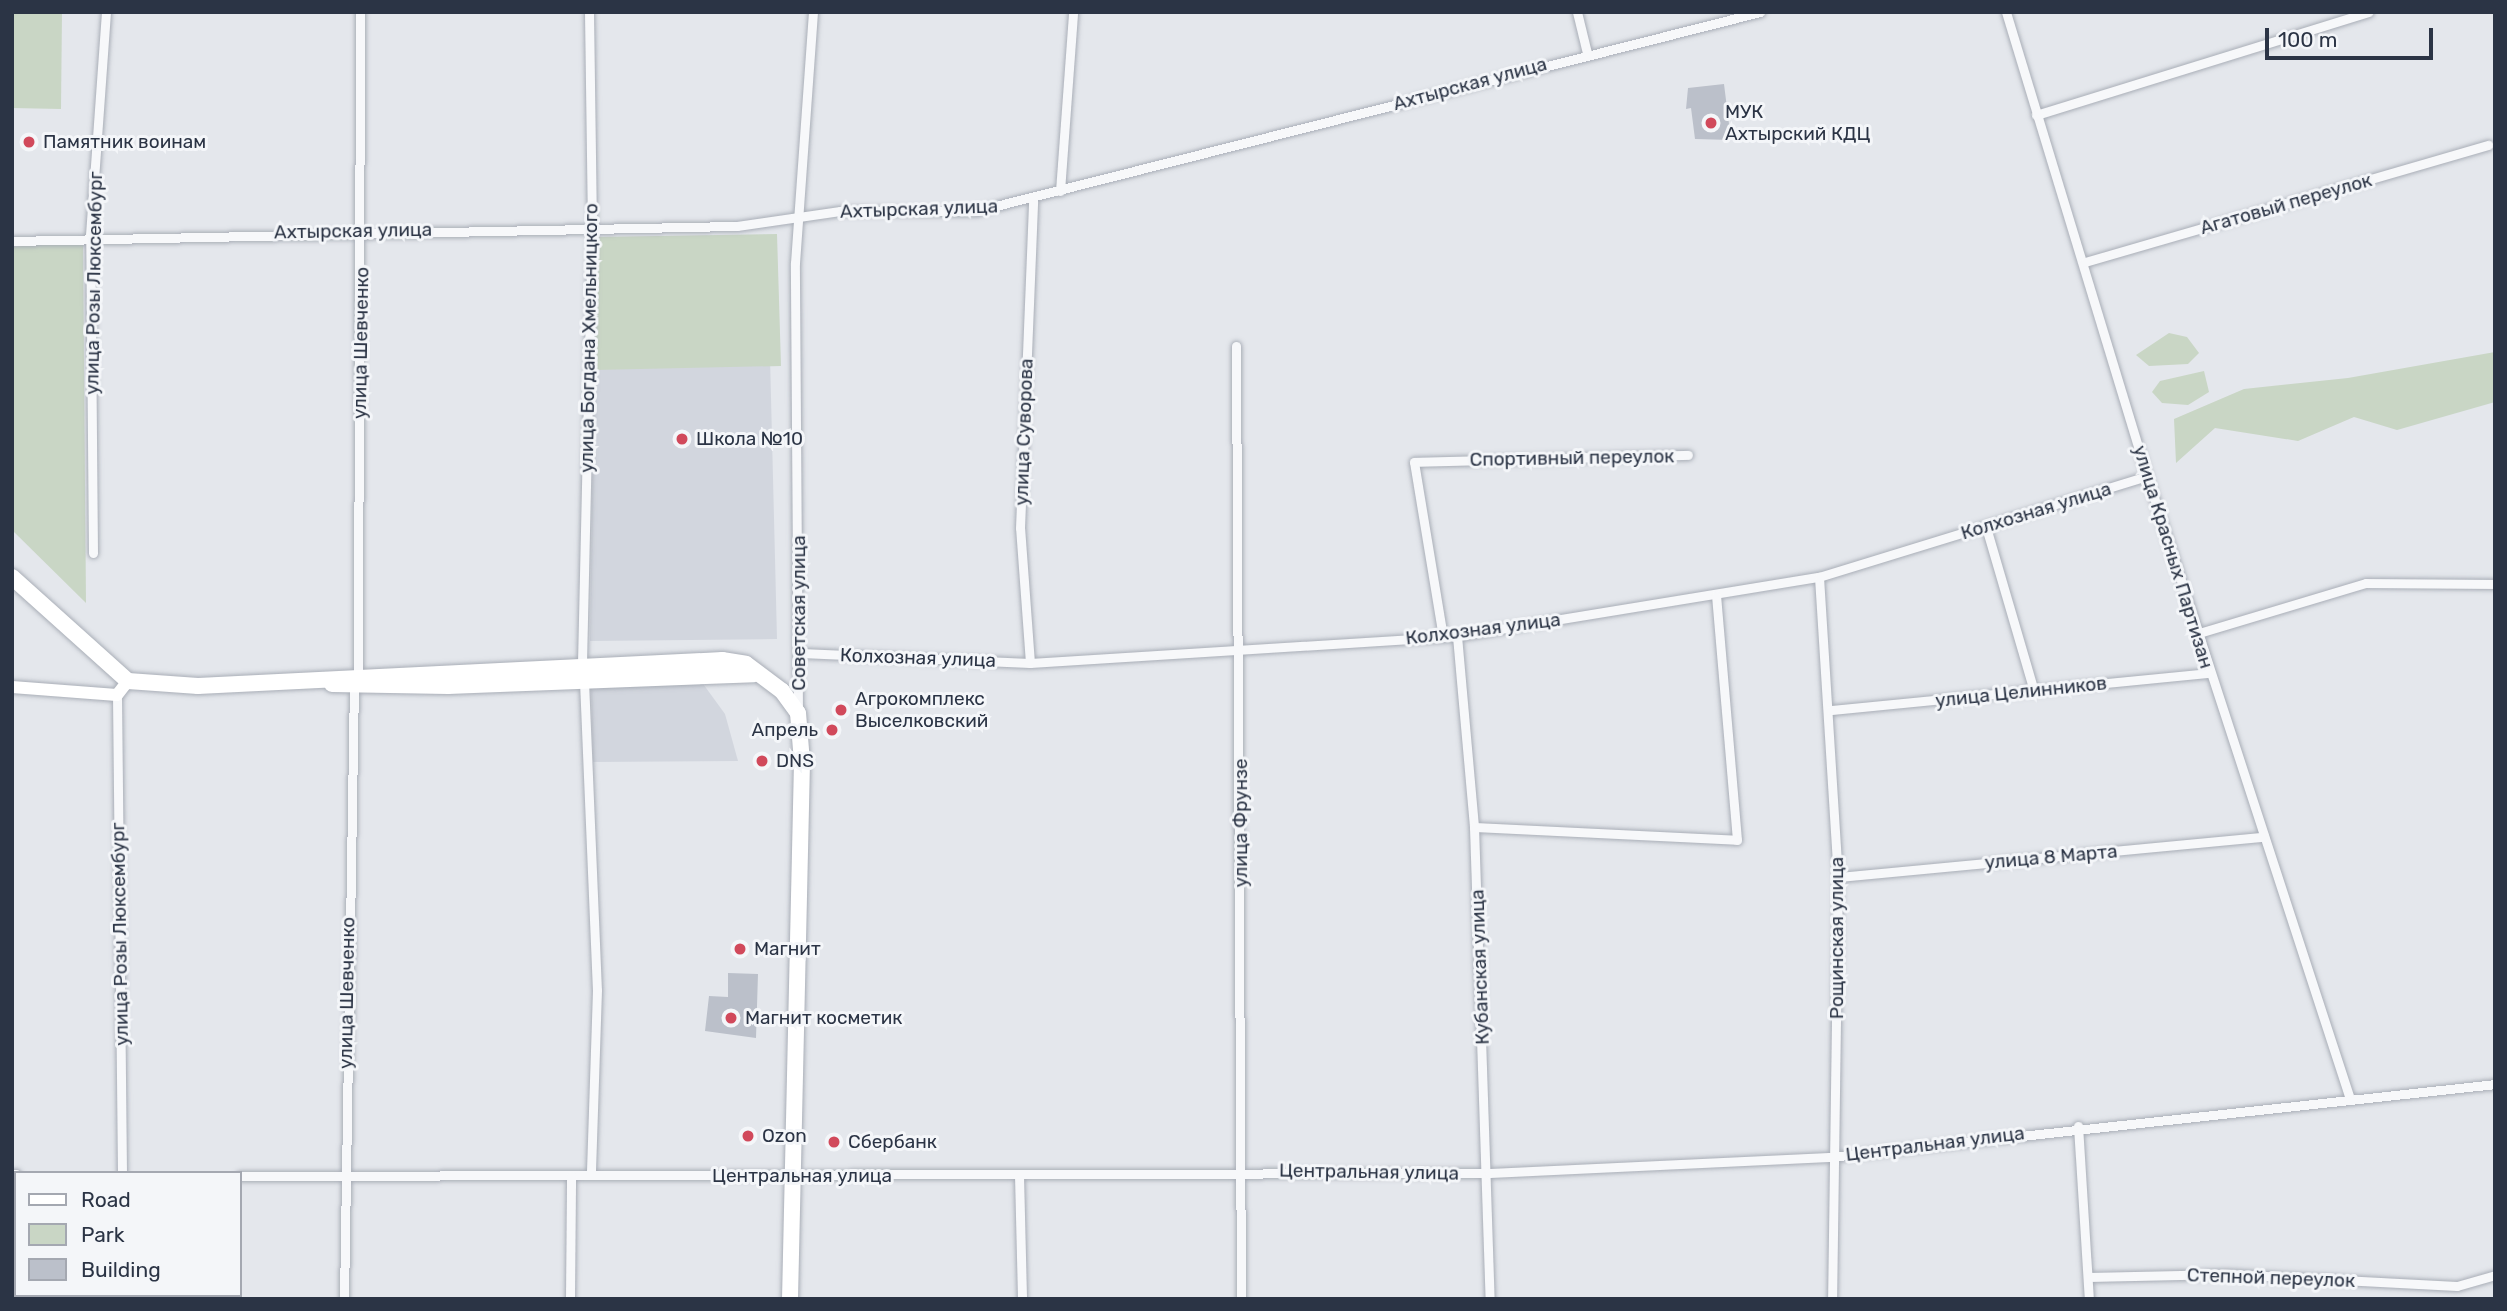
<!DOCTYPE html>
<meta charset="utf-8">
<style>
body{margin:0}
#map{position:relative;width:2507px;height:1311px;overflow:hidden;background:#e4e7ec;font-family:Rubik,sans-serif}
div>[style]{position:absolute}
.built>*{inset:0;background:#d2d6de}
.green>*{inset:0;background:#c9d6c5}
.building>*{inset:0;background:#bbc0ca}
.roads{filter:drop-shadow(0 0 2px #a9aeb7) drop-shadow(0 0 2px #a9aeb7)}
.street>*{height:9px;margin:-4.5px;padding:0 4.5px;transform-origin:4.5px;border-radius:4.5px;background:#f7f8fa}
.secondary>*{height:12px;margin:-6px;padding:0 6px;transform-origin:6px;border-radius:6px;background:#fff}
.highway>*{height:16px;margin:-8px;padding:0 8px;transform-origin:8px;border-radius:8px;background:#fff}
.dots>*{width:19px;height:19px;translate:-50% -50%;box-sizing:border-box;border:4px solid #f4f6f9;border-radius:50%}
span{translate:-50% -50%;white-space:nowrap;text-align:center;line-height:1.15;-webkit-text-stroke:6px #f4f6f9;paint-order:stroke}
.street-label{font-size:19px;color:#2b3445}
.poi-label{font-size:19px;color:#2b3445}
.left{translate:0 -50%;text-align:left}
.right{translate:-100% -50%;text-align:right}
.frame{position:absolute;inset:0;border:14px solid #2b3445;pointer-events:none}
.legend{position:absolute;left:14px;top:1171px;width:228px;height:126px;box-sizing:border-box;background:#f4f6f9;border:2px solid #a4a8b1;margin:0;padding:9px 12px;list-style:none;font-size:21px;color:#2b3445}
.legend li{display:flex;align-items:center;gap:14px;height:35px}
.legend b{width:35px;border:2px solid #a4a8b1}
.scale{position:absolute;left:2265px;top:28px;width:168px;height:32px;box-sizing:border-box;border:4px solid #2b3445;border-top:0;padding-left:9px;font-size:21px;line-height:24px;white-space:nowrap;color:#2b3445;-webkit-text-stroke:5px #f4f6f9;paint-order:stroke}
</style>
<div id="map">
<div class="built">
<i style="clip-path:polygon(767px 236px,777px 639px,590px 641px,596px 239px)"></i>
<i style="clip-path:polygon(701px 681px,725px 714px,738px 761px,593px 762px,591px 683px)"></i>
</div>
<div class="green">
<i style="clip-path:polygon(12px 12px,62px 12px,61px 109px,12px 108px)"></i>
<i style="clip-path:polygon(777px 234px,781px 366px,594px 370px,596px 237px)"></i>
<i style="clip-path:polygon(83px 240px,86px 603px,12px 530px,12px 247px)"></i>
<i style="clip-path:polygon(2169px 333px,2187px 337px,2199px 353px,2188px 364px,2149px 366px,2136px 355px)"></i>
<i style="clip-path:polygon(2495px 352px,2495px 402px,2397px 430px,2354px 417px,2298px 441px,2215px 428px,2176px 463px,2174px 419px,2244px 389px,2348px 378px)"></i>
<i style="clip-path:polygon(2204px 371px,2209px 392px,2188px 405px,2162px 403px,2152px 392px,2160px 381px)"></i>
</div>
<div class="building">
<i style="clip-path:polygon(1724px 84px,1731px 140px,1695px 139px,1691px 108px,1686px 109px,1688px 88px)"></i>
<i style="clip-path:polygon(728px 973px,758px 974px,756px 1038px,705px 1031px,709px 996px,728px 997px)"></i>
</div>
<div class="roads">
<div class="street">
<i style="left:1577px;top:12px;width:42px;rotate:76.3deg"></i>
<i style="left:2006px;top:12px;width:485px;rotate:73.1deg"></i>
<i style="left:2147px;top:476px;width:655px;rotate:71.95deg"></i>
<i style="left:2036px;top:115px;width:348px;rotate:-17.2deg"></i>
<i style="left:1060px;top:191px;width:179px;rotate:-85.8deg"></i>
<i style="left:12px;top:241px;width:725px;rotate:-1.19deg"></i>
<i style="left:737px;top:226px;width:104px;rotate:-8.3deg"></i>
<i style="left:840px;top:211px;width:136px"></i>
<i style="left:976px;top:211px;width:809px;rotate:-14.24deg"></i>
<i style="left:2085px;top:262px;width:420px;rotate:-16.2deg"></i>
<i style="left:1236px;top:346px;width:953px;rotate:89.7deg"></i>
<i style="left:1986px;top:527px;width:171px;rotate:73.7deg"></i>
<i style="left:93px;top:553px;width:318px;rotate:-90.5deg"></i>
<i style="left:90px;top:235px;width:224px;rotate:-85.9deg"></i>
<i style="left:1819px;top:577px;width:301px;rotate:86.4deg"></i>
<i style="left:1838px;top:877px;width:422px;rotate:90.8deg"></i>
<i style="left:2199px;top:633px;width:174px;rotate:-16.7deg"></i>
<i style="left:2366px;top:583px;width:129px;rotate:0.4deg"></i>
<i style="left:1457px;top:636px;width:192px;rotate:84.9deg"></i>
<i style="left:1474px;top:827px;width:472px;rotate:88.1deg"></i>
<i style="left:1443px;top:637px;width:177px;rotate:-99.4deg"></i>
<i style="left:1414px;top:462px;width:274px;rotate:-1.5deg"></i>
<i style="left:801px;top:653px;width:229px;rotate:2.5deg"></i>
<i style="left:1030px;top:663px;width:428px;rotate:-3.6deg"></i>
<i style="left:1457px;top:636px;width:367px;rotate:-9.3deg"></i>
<i style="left:1819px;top:577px;width:343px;rotate:-17.1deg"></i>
<i style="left:582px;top:663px;width:436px;rotate:-88.7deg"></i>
<i style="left:592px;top:227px;width:215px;rotate:-90.8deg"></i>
<i style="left:1030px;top:663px;width:135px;rotate:-94.2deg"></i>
<i style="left:1020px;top:528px;width:327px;rotate:-87.7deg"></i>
<i style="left:358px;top:675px;width:663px;rotate:-89.83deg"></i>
<i style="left:584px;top:681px;width:309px;rotate:87.6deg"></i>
<i style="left:597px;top:990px;width:185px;rotate:91.9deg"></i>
<i style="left:117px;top:695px;width:478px;rotate:89.4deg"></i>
<i style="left:1831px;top:710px;width:381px;rotate:-5.6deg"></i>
<i style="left:798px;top:712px;width:449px;rotate:-90.4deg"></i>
<i style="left:795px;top:263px;width:252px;rotate:-85.9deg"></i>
<i style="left:1474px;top:827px;width:263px;rotate:2.8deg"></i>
<i style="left:1737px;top:840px;width:245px;rotate:-94.9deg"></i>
<i style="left:1838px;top:877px;width:428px;rotate:-5.4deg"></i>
<i style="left:2078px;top:1126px;width:173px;rotate:86.4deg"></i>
<i style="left:12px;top:1174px;width:4px"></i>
<i style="left:1019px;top:1175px;width:124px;rotate:88.6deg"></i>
<i style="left:240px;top:1176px;width:1249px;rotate:-0.14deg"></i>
<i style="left:1489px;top:1173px;width:341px;rotate:-2.7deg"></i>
<i style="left:1830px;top:1157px;width:669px;rotate:-6.26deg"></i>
<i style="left:2088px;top:1277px;width:139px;rotate:-1.2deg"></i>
<i style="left:2227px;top:1274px;width:230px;rotate:3deg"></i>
<i style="left:2457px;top:1286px;width:40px;rotate:-16deg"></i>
<i style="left:120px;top:1299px;width:4px;rotate:-90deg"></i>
<i style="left:344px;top:1299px;width:613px;rotate:-89.07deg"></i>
<i style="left:570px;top:1299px;width:123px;rotate:-89.5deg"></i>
</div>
<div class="secondary">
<i style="left:12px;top:687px;width:105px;rotate:4.4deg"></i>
<i style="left:117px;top:695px;width:18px;rotate:-52deg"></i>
</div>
<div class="highway">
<i style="left:12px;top:577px;width:156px;rotate:41.9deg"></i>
<i style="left:128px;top:681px;width:70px;rotate:4.1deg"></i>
<i style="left:198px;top:686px;width:525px;rotate:-2.84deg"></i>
<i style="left:722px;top:660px;width:24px;rotate:9deg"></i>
<i style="left:746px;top:664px;width:45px;rotate:36.9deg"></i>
<i style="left:782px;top:691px;width:27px;rotate:54deg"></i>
<i style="left:798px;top:713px;width:49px;rotate:85.3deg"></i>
<i style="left:802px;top:762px;width:537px;rotate:91.28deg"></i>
<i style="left:332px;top:684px;width:116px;rotate:1deg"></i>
<i style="left:448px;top:686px;width:306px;rotate:-2.2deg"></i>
</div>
</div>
<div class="dots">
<i style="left:1711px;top:123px;background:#d1495b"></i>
<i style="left:29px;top:142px;background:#d1495b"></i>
<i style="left:682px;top:439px;background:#d1495b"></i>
<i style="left:841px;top:710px;background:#d1495b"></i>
<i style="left:832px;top:730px;background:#d1495b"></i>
<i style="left:762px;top:761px;background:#d1495b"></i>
<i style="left:740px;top:949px;background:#d1495b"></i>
<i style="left:731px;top:1018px;background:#d1495b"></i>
<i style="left:748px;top:1136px;background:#d1495b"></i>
<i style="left:834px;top:1142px;background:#d1495b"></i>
</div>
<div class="street-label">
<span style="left:1470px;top:84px;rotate:-15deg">Ахтырская улица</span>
<span style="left:2286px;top:204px;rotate:-16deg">Агатовый переулок</span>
<span style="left:919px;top:209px;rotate:-2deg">Ахтырская улица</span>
<span style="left:353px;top:231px;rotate:-1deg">Ахтырская улица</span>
<span style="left:94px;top:283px;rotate:-89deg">улица Розы Люксембург</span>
<span style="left:589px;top:338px;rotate:-89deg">улица Богдана Хмельницкого</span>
<span style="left:361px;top:343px;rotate:-89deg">улица Шевченко</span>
<span style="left:1024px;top:432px;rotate:-88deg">улица Суворова</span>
<span style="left:1572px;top:458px;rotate:-1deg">Спортивный переулок</span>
<span style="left:2036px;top:511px;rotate:-17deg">Колхозная улица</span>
<span style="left:2173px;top:557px;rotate:73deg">улица Красных Партизан</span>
<span style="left:799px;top:613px;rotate:-90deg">Советская улица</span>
<span style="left:1483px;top:629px;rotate:-7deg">Колхозная улица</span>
<span style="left:918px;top:658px;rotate:2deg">Колхозная улица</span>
<span style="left:2021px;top:692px;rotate:-6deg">улица Целинников</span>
<span style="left:1241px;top:823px;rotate:-90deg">улица Фрунзе</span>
<span style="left:2051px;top:857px;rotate:-5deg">улица 8 Марта</span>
<span style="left:120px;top:934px;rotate:-91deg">улица Розы Люксембург</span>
<span style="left:1837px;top:938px;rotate:-90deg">Рощинская улица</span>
<span style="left:1480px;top:967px;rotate:-92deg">Кубанская улица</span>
<span style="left:347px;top:993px;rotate:-89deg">улица Шевченко</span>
<span style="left:1935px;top:1144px;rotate:-7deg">Центральная улица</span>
<span style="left:1369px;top:1172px;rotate:1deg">Центральная улица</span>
<span style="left:802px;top:1176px">Центральная улица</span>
<span style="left:2271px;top:1278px;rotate:2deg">Степной переулок</span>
</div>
<div class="poi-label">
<span class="left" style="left:1725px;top:123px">МУК<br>Ахтырский КДЦ</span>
<span class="left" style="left:43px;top:142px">Памятник воинам</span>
<span class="left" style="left:696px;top:439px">Школа №10</span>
<span class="left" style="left:855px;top:710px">Агрокомплекс<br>Выселковский</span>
<span class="right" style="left:818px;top:730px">Апрель</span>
<span class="left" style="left:776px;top:761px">DNS</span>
<span class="left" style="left:754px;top:949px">Магнит</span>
<span class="left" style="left:745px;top:1018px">Магнит косметик</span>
<span class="left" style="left:762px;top:1136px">Ozon</span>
<span class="left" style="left:848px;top:1142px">Сбербанк</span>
</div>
<div class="frame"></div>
<ul class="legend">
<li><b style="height:9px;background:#fff"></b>Road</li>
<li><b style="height:19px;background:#c9d6c5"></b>Park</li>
<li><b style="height:19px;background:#bbc0ca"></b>Building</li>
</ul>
<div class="scale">100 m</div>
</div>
